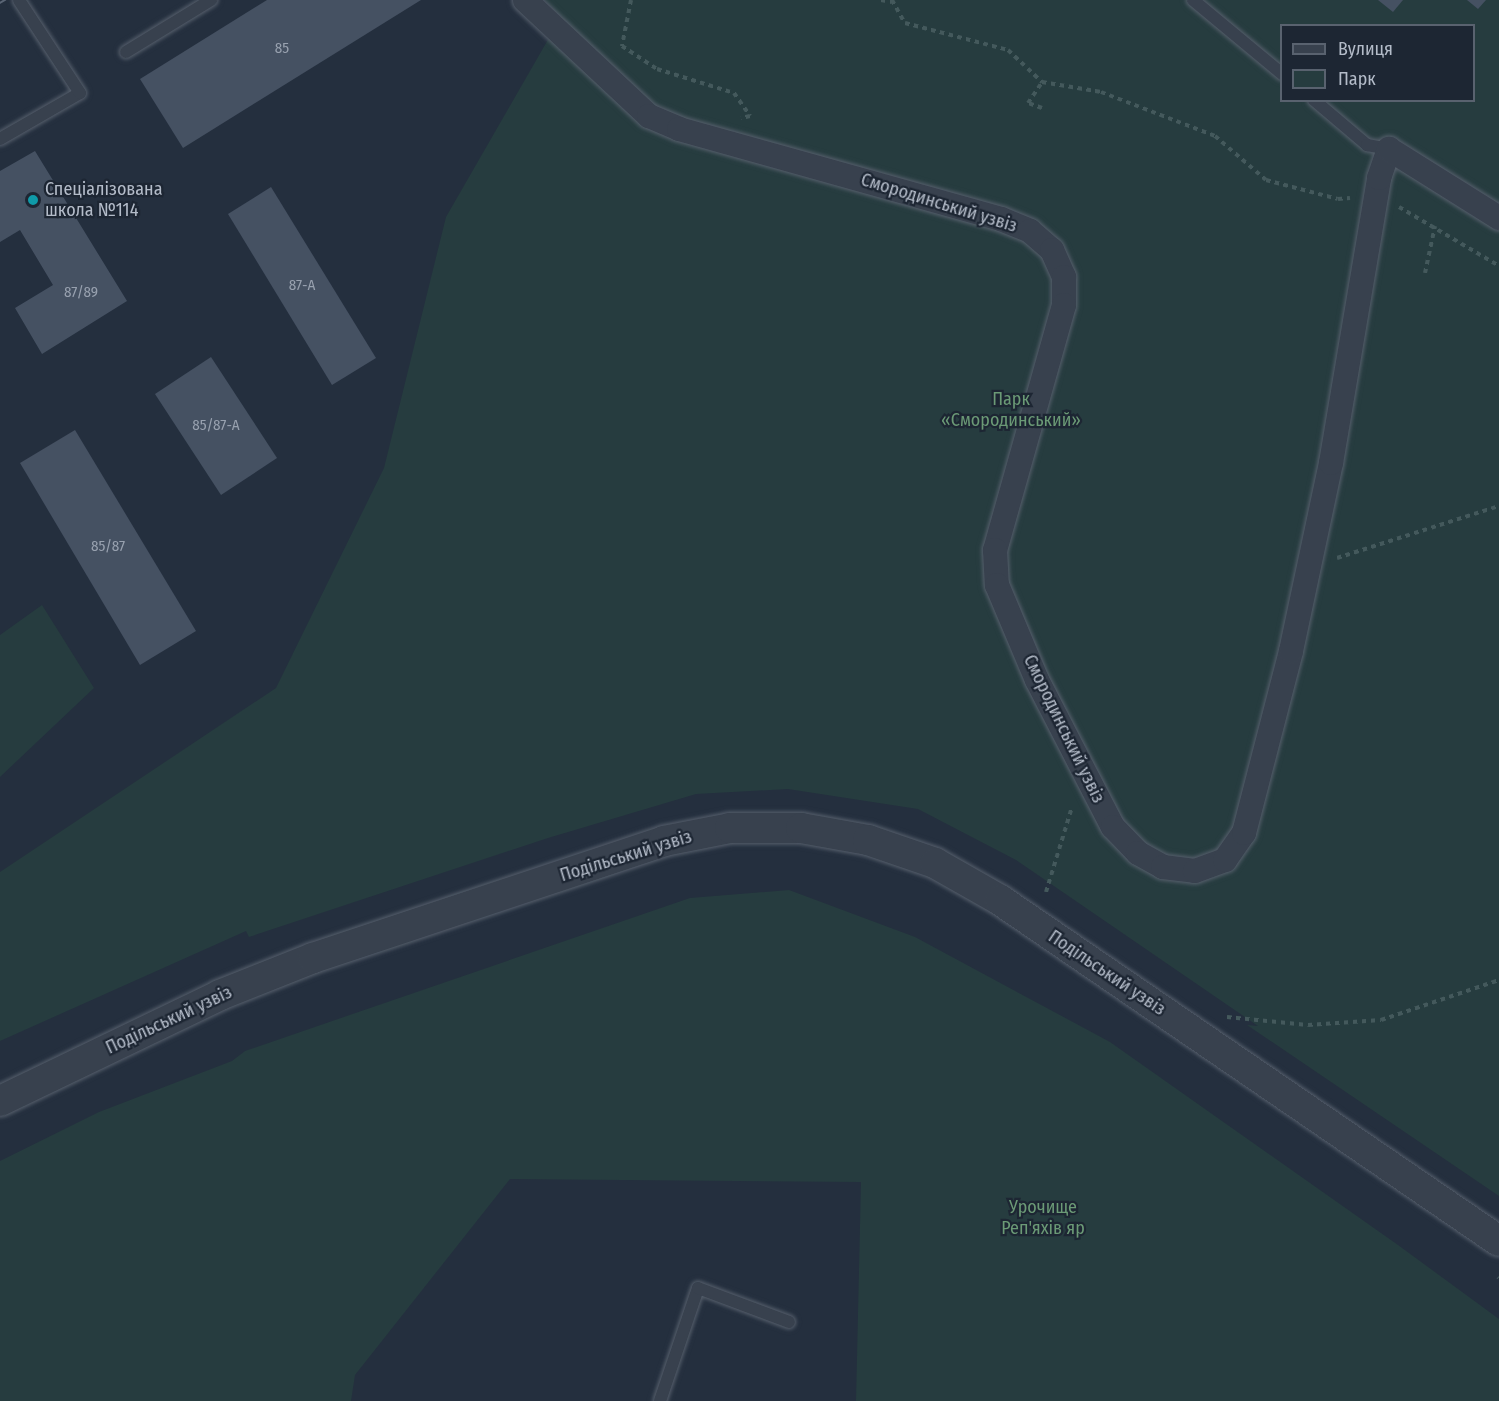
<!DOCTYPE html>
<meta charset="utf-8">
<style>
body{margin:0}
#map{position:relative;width:1499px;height:1401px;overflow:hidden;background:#242f3e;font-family:"Fira Sans Condensed",sans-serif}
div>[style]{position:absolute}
.green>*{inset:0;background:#263c3f}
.building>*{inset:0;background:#455162}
.path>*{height:4px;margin-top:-2px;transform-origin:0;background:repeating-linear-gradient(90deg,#44595c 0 4.5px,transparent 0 9px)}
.roads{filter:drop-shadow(0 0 2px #565f6c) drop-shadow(0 0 2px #565f6c)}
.service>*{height:12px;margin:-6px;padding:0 6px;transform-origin:6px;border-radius:6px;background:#38414e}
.minor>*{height:24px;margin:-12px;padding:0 12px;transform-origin:12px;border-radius:12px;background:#38414e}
.tertiary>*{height:30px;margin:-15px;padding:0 15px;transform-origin:15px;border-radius:15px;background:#38414e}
.tram>*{height:1.5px;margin:-0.75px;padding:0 0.75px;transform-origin:0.75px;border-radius:0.75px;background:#5a6575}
.dots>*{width:16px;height:16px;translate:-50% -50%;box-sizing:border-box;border:3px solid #1d2633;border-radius:50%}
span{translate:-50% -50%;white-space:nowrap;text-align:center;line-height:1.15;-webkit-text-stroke:4.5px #1d2633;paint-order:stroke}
.number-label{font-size:15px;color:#98a1af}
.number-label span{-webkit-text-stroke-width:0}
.poi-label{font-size:18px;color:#b4bcc9}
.left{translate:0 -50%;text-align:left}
.street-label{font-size:18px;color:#b4bcc9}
.park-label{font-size:18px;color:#6b9a76}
.legend{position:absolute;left:1280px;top:24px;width:195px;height:78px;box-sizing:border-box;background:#1d2633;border:2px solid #59626f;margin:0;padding:8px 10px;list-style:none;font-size:18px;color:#b4bcc9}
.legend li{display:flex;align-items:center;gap:12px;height:30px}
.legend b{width:30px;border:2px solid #59626f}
</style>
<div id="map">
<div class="green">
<i style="clip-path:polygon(evenodd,544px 0,1499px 0,1499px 1196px,1247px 1025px,1258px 1026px,1016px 860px,918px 809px,788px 789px,696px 794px,548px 838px,249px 937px,246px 931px,0 1041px,0 872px,276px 688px,384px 468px,446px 217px,561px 17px,544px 0,1282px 26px,1474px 26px,1474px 100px,1282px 100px,1282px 26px)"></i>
<i style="clip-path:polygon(42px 605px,94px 688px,0 777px,0 635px)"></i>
<i style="clip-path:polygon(789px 890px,915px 937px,1110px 1042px,1398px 1245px,1499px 1319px,1499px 1401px,856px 1401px,861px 1182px,510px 1179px,355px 1375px,351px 1401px,0 1401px,0 1161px,99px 1112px,232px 1061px,245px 1051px,690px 898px)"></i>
</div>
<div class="building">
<i style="clip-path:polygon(267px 0,421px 0,183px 148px,140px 79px)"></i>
<i style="clip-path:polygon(1378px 0,1403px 0,1393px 12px)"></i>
<i style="clip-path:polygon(1467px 0,1486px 0,1478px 9px)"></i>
<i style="clip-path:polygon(35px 151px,127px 301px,42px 354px,15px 308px,53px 285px,20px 230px,0 242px,0 171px)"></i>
<i style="clip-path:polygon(271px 187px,376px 358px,332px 385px,228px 214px)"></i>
<i style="clip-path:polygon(211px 357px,277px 458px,221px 495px,155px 394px)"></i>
<i style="clip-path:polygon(75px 430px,196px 631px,140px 665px,20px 463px)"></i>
</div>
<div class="path">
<i style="left:631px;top:0;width:47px;rotate:101.1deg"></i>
<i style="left:622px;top:46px;width:42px;rotate:33.3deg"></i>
<i style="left:657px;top:69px;width:81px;rotate:17.3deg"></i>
<i style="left:734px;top:93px;width:28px;rotate:55deg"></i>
<i style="left:750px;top:116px;width:9px;rotate:167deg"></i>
<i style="left:881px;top:0;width:11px;rotate:10deg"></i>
<i style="left:892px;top:0;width:26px;rotate:61deg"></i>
<i style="left:905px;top:23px;width:106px;rotate:14.7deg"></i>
<i style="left:1008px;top:50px;width:47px;rotate:43.3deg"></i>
<i style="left:1042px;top:82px;width:60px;rotate:9.6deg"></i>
<i style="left:1101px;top:92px;width:122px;rotate:21.1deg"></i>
<i style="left:1215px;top:136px;width:67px;rotate:40.8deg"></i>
<i style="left:1266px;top:180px;width:74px;rotate:14.8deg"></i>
<i style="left:1338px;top:199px;width:12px;rotate:-5deg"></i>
<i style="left:1042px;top:108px;width:15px;rotate:-160deg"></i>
<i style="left:1028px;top:103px;width:25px;rotate:-56deg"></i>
<i style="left:1399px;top:207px;width:116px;rotate:30.5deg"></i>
<i style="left:1425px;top:273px;width:48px;rotate:-78deg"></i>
<i style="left:1337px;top:558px;width:170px;rotate:-17.8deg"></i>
<i style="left:1046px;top:892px;width:89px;rotate:-73deg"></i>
<i style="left:1227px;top:1017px;width:81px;rotate:5.6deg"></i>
<i style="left:1308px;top:1025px;width:73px;rotate:-3.9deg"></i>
<i style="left:1381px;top:1020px;width:125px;rotate:-18.7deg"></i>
<i style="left:1498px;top:1277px;width:1px;rotate:45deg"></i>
</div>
<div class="roads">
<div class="service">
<i style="left:1193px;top:0;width:116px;rotate:39.7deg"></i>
<i style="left:126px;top:52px;width:100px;rotate:-31.5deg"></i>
<i style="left:1314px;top:100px;width:70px;rotate:40.3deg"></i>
<i style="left:1367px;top:145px;width:22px;rotate:10deg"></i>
<i style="left:0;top:139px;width:92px;rotate:-29.9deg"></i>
<i style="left:80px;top:93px;width:111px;rotate:-123.3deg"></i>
<i style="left:660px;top:1401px;width:119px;rotate:-71.4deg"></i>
<i style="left:698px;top:1288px;width:97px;rotate:20.5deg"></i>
</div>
<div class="minor">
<i style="left:525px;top:0;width:170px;rotate:43.1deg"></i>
<i style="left:649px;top:116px;width:33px;rotate:23deg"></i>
<i style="left:679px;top:129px;width:334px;rotate:15.6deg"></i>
<i style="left:1001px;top:219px;width:31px;rotate:22deg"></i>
<i style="left:1030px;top:231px;width:29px;rotate:41deg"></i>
<i style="left:1052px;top:250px;width:30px;rotate:66deg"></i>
<i style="left:1064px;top:277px;width:28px;rotate:90deg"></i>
<i style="left:1064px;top:305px;width:255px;rotate:105.7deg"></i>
<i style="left:995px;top:550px;width:35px;rotate:87deg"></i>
<i style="left:997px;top:585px;width:103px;rotate:67.2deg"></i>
<i style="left:1037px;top:680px;width:165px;rotate:62.7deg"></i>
<i style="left:1113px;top:827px;width:36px;rotate:46deg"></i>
<i style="left:1138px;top:853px;width:29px;rotate:29deg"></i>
<i style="left:1163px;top:867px;width:32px;rotate:7deg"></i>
<i style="left:1195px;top:871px;width:32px;rotate:-20deg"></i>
<i style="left:1225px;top:860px;width:33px;rotate:-55deg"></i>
<i style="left:1244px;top:833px;width:188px;rotate:-75.5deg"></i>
<i style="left:1291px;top:651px;width:192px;rotate:-78deg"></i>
<i style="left:1331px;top:463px;width:289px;rotate:-80.4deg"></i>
<i style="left:1379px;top:178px;width:31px;rotate:-71deg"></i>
<i style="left:1389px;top:149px;width:130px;rotate:32.1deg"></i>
</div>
<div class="tertiary">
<i style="left:0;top:1101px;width:244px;rotate:-25.7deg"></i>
<i style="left:220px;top:995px;width:100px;rotate:-21.7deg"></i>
<i style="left:313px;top:958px;width:370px;rotate:-18.4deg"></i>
<i style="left:664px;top:841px;width:67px;rotate:-11.1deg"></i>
<i style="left:730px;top:828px;width:71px"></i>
<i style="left:801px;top:828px;width:68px;rotate:10.2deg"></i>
<i style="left:868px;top:840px;width:71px;rotate:18.9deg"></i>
<i style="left:935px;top:863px;width:75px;rotate:29.6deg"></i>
<i style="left:1000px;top:900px;width:604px;rotate:34.35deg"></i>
</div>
</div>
<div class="tram">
<i style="left:0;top:3px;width:6px;rotate:-31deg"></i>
</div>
<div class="dots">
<i style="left:33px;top:200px;background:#0f9aa8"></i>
</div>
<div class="number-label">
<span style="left:282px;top:49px">85</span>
<span style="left:302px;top:286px">87-А</span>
<span style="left:81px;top:293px">87/89</span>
<span style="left:216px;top:426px">85/87-А</span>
<span style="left:108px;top:547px">85/87</span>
</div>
<div class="poi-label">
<span class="left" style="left:45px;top:200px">Спеціалізована<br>школа №114</span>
</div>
<div class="street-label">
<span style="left:939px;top:203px;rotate:17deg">Смородинський узвіз</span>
<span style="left:1064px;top:729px;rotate:64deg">Смородинський узвіз</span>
<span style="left:626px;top:856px;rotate:-17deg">Подільський узвіз</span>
<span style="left:1107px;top:973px;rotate:34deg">Подільський узвіз</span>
<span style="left:169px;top:1020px;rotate:-25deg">Подільський узвіз</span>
</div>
<div class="park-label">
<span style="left:1011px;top:410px">Парк<br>«Смородинський»</span>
<span style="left:1043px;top:1218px">Урочище<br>Реп'яхів яр</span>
</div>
<ul class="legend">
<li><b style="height:8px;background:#38414e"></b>Вулиця</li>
<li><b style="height:16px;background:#263c3f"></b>Парк</li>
</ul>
</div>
